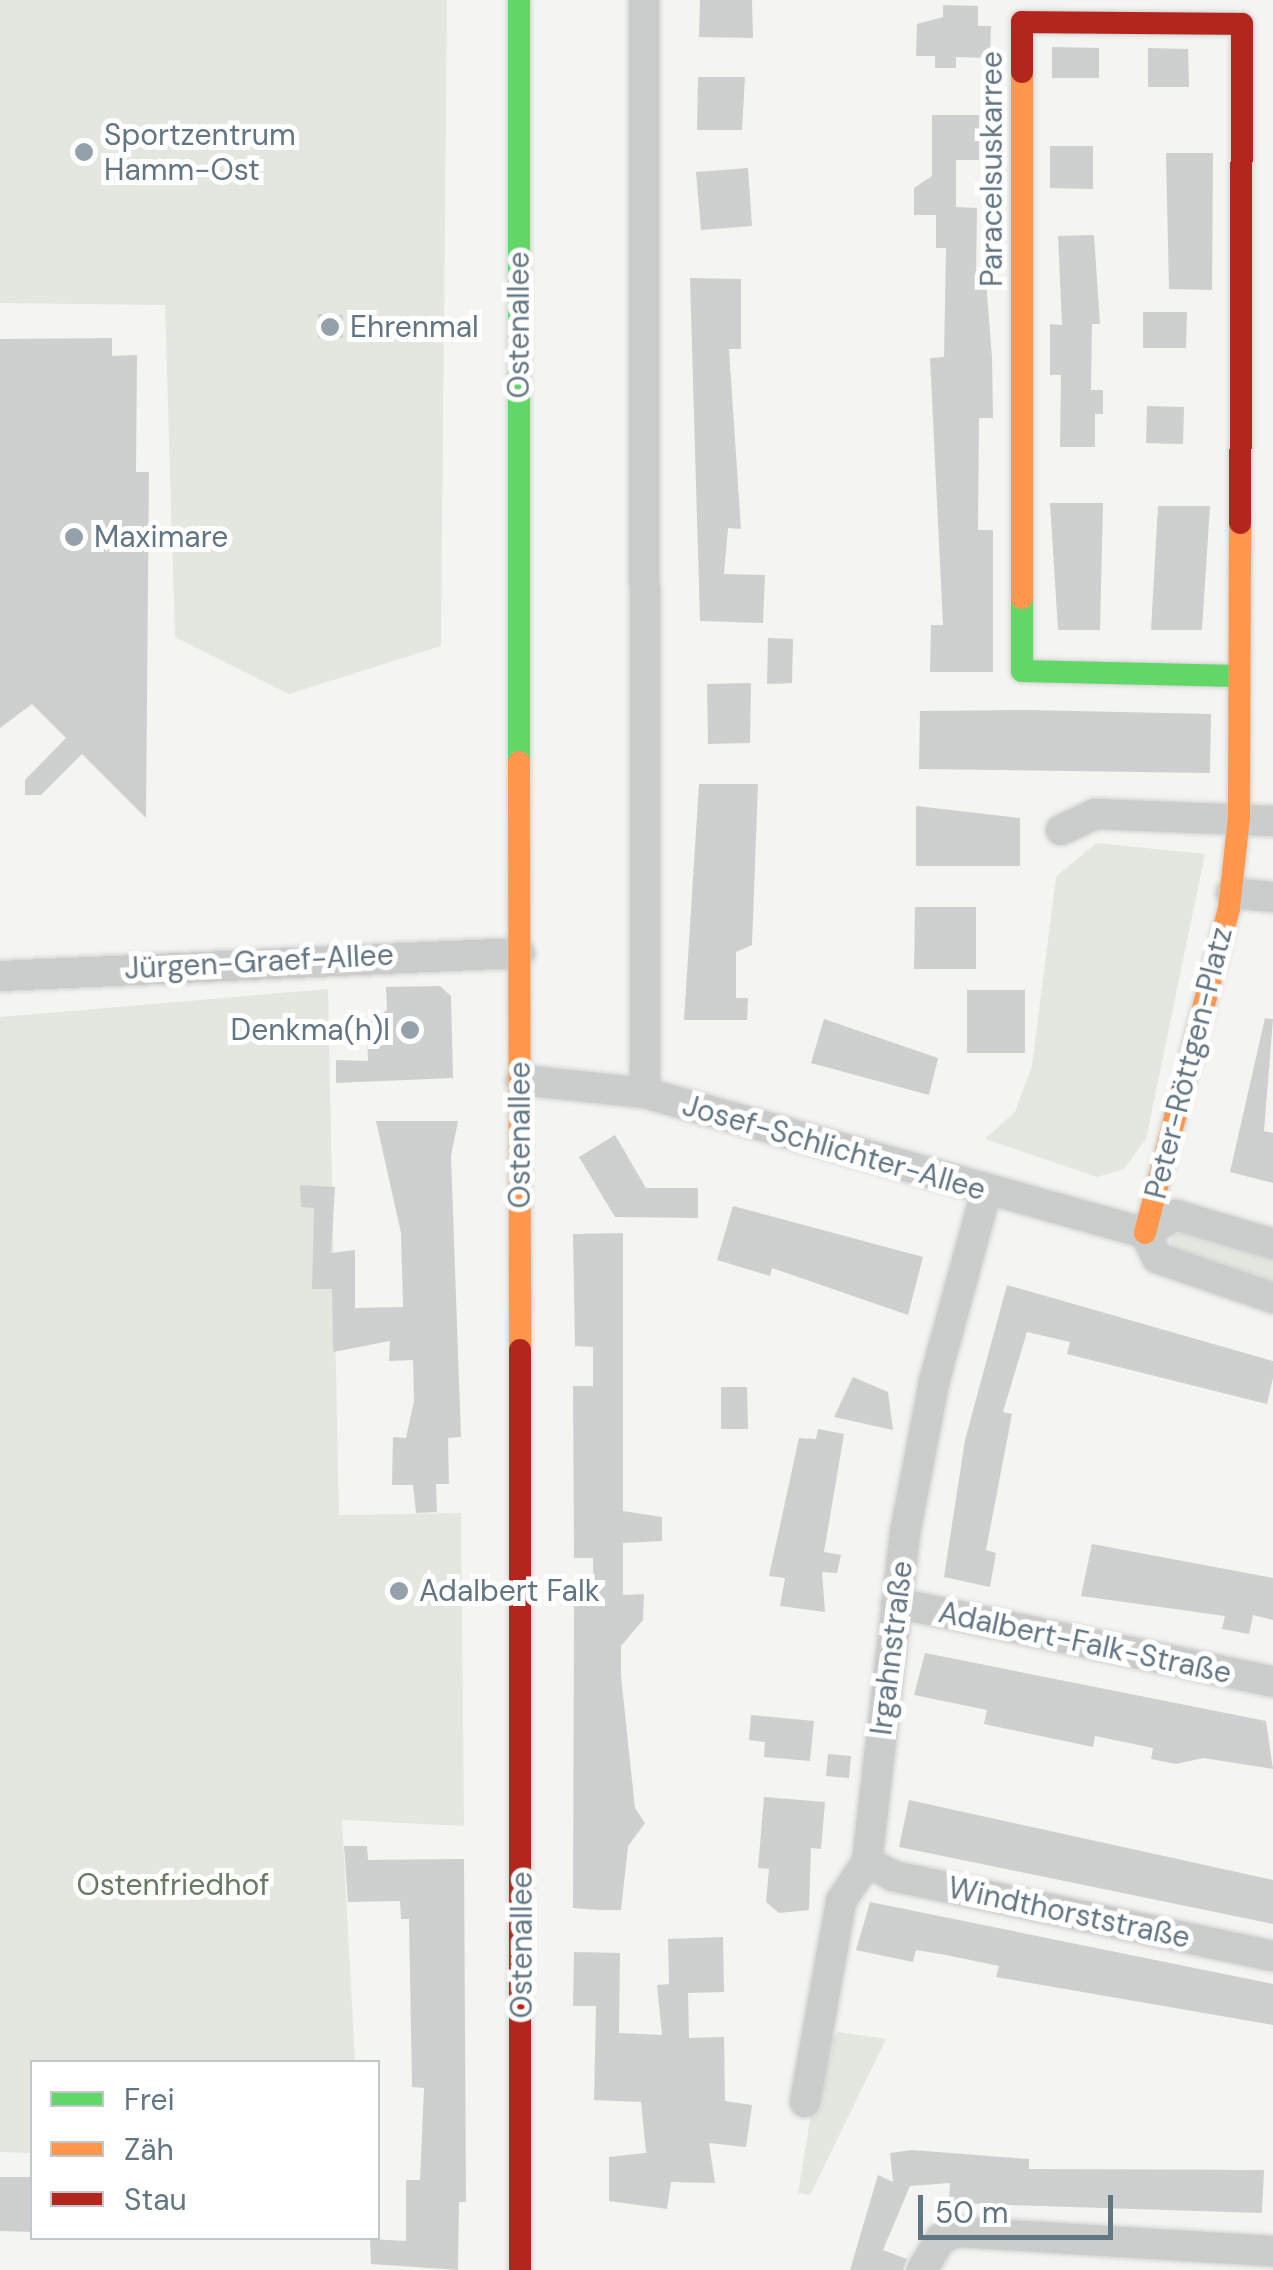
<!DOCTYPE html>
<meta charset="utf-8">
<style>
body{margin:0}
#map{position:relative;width:1273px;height:2270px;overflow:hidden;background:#f4f4f1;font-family:"DM Sans",sans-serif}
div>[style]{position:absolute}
.green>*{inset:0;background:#e3e7df}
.building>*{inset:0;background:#cecfcf}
.roads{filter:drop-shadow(0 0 2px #d0d2d1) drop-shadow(0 0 2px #d0d2d1)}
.street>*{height:30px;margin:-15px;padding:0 15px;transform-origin:15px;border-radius:15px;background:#cbcdcd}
.fast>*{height:22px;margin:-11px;padding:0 11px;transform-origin:11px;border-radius:11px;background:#63d668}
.slow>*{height:22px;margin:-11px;padding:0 11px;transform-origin:11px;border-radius:11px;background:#ff974d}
.jam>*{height:22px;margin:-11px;padding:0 11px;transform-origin:11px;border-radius:11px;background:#b3261e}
.dots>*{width:28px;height:28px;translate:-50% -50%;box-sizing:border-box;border:5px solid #fff;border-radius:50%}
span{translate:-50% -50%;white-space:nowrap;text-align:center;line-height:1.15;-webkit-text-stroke:10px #fff;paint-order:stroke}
.poi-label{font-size:30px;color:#627583}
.left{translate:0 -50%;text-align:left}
.right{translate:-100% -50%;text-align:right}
.street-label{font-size:30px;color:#627583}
.park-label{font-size:30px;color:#667a61}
.legend{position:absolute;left:30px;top:2060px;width:350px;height:180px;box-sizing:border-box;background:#fff;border:2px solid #c0c8cd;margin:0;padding:12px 18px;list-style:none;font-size:30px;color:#627583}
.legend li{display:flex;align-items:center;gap:20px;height:50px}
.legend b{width:50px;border:2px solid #c0c8cd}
.scale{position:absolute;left:918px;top:2195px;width:195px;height:45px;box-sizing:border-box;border:5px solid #627583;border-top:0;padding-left:12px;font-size:30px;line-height:35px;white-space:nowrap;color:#627583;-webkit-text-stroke:8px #fff;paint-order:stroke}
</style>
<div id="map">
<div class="green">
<i style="clip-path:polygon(0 0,447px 0,441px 646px,289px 694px,175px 637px,165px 305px,0 303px)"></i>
<i style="clip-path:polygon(1096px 843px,1205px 854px,1146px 1139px,1124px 1169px,1097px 1177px,985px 1139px,1015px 1112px,1032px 1066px,1056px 877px)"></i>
<i style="clip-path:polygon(328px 989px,339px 1515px,461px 1513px,464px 1826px,342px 1820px,355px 2062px,32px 2062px,32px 2153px,0 2152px,0 1017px)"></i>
<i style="clip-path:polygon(1185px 1231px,1273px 1256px,1273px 1290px,1169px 1252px,1173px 1235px)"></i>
<i style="clip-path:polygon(838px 2032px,886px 2039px,810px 2195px,798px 2193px,822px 2047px)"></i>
</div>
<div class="building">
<i style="clip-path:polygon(700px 0,752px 0,753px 38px,699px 37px)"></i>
<i style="clip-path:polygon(943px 5px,978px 6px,978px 26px,991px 26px,990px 58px,956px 57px,956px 68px,935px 68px,935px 56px,916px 56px,917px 24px,943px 17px)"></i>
<i style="clip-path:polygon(1052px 47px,1099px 48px,1099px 78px,1052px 78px)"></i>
<i style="clip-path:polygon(1148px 48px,1188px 49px,1189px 87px,1148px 87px)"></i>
<i style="clip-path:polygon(698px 77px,745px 77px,742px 130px,697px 130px)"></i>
<i style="clip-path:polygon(932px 115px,979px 115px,979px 160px,956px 160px,956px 207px,977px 208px,976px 282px,986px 282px,992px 357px,993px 418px,979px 418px,978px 530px,993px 530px,993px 672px,930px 672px,931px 625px,943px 625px,930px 358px,944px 357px,946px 248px,936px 248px,936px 215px,914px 215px,914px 188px,932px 176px)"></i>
<i style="clip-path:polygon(1050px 146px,1093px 146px,1093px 189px,1050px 188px)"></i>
<i style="clip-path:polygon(1166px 153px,1213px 153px,1212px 290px,1169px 289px)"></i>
<i style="clip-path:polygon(748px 168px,752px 226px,701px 230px,696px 172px)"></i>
<i style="clip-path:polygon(1094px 235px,1100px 324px,1092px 324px,1091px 390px,1103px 390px,1103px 414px,1095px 414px,1095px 447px,1060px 447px,1061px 375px,1050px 375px,1050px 324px,1062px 325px,1058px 236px)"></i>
<i style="clip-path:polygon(690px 278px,741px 279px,741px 349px,729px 349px,741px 529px,728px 528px,724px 574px,765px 575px,763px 623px,700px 621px)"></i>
<i style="clip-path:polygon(1143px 312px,1187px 312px,1186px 348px,1143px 348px)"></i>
<i style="clip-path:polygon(318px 314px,343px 315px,343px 338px,318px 338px)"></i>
<i style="clip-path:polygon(112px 338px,112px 356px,137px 355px,136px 472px,149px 472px,146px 818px,82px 754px,41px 795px,25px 795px,25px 780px,66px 738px,32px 704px,0 728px,0 339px)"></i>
<i style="clip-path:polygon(1147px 406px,1184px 407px,1183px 444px,1146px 443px)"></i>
<i style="clip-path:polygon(1050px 503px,1103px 503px,1100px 630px,1058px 630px)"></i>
<i style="clip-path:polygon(1158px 506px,1210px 506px,1202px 630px,1151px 630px)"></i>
<i style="clip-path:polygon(768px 638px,793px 639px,792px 683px,767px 684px)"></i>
<i style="clip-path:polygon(751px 683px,750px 743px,708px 744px,707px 684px)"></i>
<i style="clip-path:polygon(1029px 710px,1211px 714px,1210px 773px,919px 769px,920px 711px)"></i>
<i style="clip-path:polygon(699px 784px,758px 784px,752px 945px,736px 952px,736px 998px,748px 998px,747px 1020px,684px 1020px)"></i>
<i style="clip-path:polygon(916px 806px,1020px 818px,1020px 866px,916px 866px)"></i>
<i style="clip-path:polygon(915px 907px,976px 907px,976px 969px,914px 969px)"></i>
<i style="clip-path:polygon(440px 986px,451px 996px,453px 1078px,336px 1083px,336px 1060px,368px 1061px,367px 1023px,387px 1010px,386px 987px)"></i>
<i style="clip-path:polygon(967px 990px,1025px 990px,1025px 1053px,967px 1053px)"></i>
<i style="clip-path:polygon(1265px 1018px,1273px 1019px,1264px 1131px,1273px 1133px,1273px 1183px,1230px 1172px)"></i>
<i style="clip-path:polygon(824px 1019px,938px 1058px,929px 1095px,811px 1063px)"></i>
<i style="clip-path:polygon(376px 1121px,458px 1121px,451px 1156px,461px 1437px,448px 1438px,449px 1484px,436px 1484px,437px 1512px,416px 1513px,413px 1485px,392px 1485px,393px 1437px,406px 1438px,414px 1401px,413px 1360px,389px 1361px,390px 1341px,333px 1352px,332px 1289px,312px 1289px,314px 1208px,301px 1207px,300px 1185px,335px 1187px,331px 1253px,355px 1250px,355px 1308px,403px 1307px,401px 1233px)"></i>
<i style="clip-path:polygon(615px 1135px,646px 1188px,698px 1188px,698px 1218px,615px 1217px,579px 1157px)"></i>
<i style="clip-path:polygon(733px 1206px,923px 1257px,908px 1315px,772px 1268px,770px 1276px,717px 1260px)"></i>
<i style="clip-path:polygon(623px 1233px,623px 1511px,662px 1517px,662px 1541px,623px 1543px,623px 1595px,644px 1594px,643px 1620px,621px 1646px,621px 1676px,635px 1808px,645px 1823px,628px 1846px,621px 1910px,600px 1910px,573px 1908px,574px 1605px,594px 1605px,593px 1558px,574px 1558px,573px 1386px,593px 1386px,593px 1347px,575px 1346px,573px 1234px)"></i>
<i style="clip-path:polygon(1007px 1285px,1273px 1361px,1273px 1378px,1267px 1404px,1067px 1354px,1070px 1342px,1027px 1332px,1003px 1412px,1012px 1414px,986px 1550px,996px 1553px,990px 1587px,944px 1577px,965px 1440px)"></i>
<i style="clip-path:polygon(853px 1377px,888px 1392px,893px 1430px,834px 1417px)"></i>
<i style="clip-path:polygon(721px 1387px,747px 1387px,748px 1429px,721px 1429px)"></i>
<i style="clip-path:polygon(818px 1429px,844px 1434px,824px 1552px,841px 1555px,837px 1573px,822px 1572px,825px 1612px,780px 1606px,785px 1578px,769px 1576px,799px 1438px,816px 1439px)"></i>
<i style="clip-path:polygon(1092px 1544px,1273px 1578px,1273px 1620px,1253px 1615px,1249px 1634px,1222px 1629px,1225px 1616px,1081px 1596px)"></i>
<i style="clip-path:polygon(925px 1653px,1266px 1721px,1273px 1769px,1203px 1758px,1176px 1764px,1151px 1759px,1153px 1748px,1095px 1736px,1093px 1747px,984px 1724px,987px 1710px,914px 1695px)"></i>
<i style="clip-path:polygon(751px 1715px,814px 1721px,810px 1761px,764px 1757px,765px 1742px,749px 1740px)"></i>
<i style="clip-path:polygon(828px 1754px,851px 1756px,849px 1778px,826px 1776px)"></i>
<i style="clip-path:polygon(764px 1797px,825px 1802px,821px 1849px,811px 1848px,809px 1910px,779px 1913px,766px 1902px,769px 1869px,758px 1868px)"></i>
<i style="clip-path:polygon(909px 1800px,1273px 1880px,1273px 1924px,899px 1847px)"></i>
<i style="clip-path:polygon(344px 1846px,367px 1846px,368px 1860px,464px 1859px,466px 2202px,459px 2202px,458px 2270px,371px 2264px,370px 2239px,406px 2241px,406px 2180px,420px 2180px,424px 2088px,412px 2087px,409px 1919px,401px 1919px,400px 1901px,348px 1902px)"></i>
<i style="clip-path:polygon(870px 1902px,1273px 1984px,1273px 2025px,996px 1977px,999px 1966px,946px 1955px,916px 1950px,913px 1962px,856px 1950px)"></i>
<i style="clip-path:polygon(723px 1937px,724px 1992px,688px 1993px,689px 2038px,724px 2037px,725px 2101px,752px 2105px,746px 2147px,709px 2143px,715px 2183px,671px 2182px,667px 2209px,609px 2201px,609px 2157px,646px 2153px,641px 2102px,594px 2100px,596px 2006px,573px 2006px,574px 1952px,620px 1953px,619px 2033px,662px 2035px,657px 1985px,669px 1984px,668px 1939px)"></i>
<i style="clip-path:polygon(912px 2150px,1029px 2159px,1029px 2169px,1264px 2170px,1262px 2213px,949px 2203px,950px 2183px,910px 2186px,883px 2250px,907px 2259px,903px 2270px,850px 2270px,878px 2175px,893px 2182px,890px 2153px)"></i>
<i style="clip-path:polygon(0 2177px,32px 2177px,32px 2232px,0 2231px)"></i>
</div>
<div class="roads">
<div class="street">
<i style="left:644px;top:0;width:1093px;rotate:89.95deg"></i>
<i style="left:1061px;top:830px;width:38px;rotate:-25deg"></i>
<i style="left:1096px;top:814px;width:177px;rotate:2.3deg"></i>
<i style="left:1231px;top:893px;width:42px;rotate:5.4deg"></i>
<i style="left:0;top:976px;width:520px;rotate:-2.54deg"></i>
<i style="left:521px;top:1080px;width:125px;rotate:6deg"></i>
<i style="left:645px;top:1093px;width:519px;rotate:15.64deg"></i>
<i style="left:1145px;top:1233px;width:28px;rotate:64deg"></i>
<i style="left:1157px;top:1258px;width:123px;rotate:19deg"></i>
<i style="left:1145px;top:1233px;width:36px;rotate:-30deg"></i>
<i style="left:1176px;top:1215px;width:101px;rotate:16.6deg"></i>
<i style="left:896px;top:1603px;width:385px;rotate:11.8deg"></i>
<i style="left:867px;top:1862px;width:30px;rotate:28deg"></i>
<i style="left:893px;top:1876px;width:388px;rotate:11.9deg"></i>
<i style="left:805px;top:2102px;width:204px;rotate:-79.8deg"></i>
<i style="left:841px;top:1901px;width:47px;rotate:-56.3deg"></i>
<i style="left:867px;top:1862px;width:331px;rotate:-83.4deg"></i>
<i style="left:905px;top:1533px;width:154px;rotate:-79.1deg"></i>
<i style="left:934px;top:1382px;width:197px;rotate:-74.7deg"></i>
<i style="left:922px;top:2270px;width:37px;rotate:-59deg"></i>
<i style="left:941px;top:2238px;width:18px;rotate:-19deg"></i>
<i style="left:958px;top:2232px;width:316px;rotate:3.5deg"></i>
</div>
<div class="fast">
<i style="left:519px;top:0;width:762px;rotate:90deg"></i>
<i style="left:1022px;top:598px;width:73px;rotate:90deg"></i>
<i style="left:1022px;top:671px;width:216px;rotate:1.3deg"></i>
</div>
<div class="slow">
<i style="left:1022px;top:72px;width:526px;rotate:90deg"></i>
<i style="left:519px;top:762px;width:588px;rotate:89.9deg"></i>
<i style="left:1145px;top:1233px;width:336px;rotate:-75.5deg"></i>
<i style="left:1229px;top:908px;width:92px;rotate:-83.7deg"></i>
<i style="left:1239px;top:817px;width:294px;rotate:-89.8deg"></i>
</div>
<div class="jam">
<i style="left:1022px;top:72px;width:50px;rotate:-90deg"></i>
<i style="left:1022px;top:22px;width:220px;rotate:0.5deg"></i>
<i style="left:1242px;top:24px;width:499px;rotate:90.2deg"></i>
<i style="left:520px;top:1350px;width:920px;rotate:90deg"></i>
</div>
</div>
<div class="dots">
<i style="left:84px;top:152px;background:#95a1aa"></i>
<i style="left:330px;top:327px;background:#95a1aa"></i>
<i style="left:74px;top:537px;background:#95a1aa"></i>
<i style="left:410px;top:1030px;background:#95a1aa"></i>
<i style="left:399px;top:1591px;background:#95a1aa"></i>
</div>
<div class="poi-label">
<span class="left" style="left:104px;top:152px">Sportzentrum<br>Hamm-Ost</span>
<span class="left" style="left:350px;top:327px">Ehrenmal</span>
<span class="left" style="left:94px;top:537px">Maximare</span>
<span class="right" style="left:390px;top:1030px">Denkma(h)l</span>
<span class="left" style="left:419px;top:1591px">Adalbert Falk</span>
</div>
<div class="street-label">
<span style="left:992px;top:169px;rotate:-90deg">Paracelsuskarree</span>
<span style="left:519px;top:325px;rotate:-90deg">Ostenallee</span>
<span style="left:259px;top:962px;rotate:-3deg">Jürgen-Graef-Allee</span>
<span style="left:1189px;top:1063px;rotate:-76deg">Peter-Röttgen-Platz</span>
<span style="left:520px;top:1135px;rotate:-90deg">Ostenallee</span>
<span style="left:834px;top:1148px;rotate:16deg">Josef-Schlichter-Allee</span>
<span style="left:1085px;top:1643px;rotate:12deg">Adalbert-Falk-Straße</span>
<span style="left:892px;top:1648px;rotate:-83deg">Irgahnstraße</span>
<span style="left:1069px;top:1913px;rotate:12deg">Windthorststraße</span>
<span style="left:522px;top:1945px;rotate:-90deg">Ostenallee</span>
</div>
<div class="park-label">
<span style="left:173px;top:1885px">Ostenfriedhof</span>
</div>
<ul class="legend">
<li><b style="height:12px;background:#63d668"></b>Frei</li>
<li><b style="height:12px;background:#ff974d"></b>Zäh</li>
<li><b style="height:12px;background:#b3261e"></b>Stau</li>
</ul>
<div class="scale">50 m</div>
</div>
